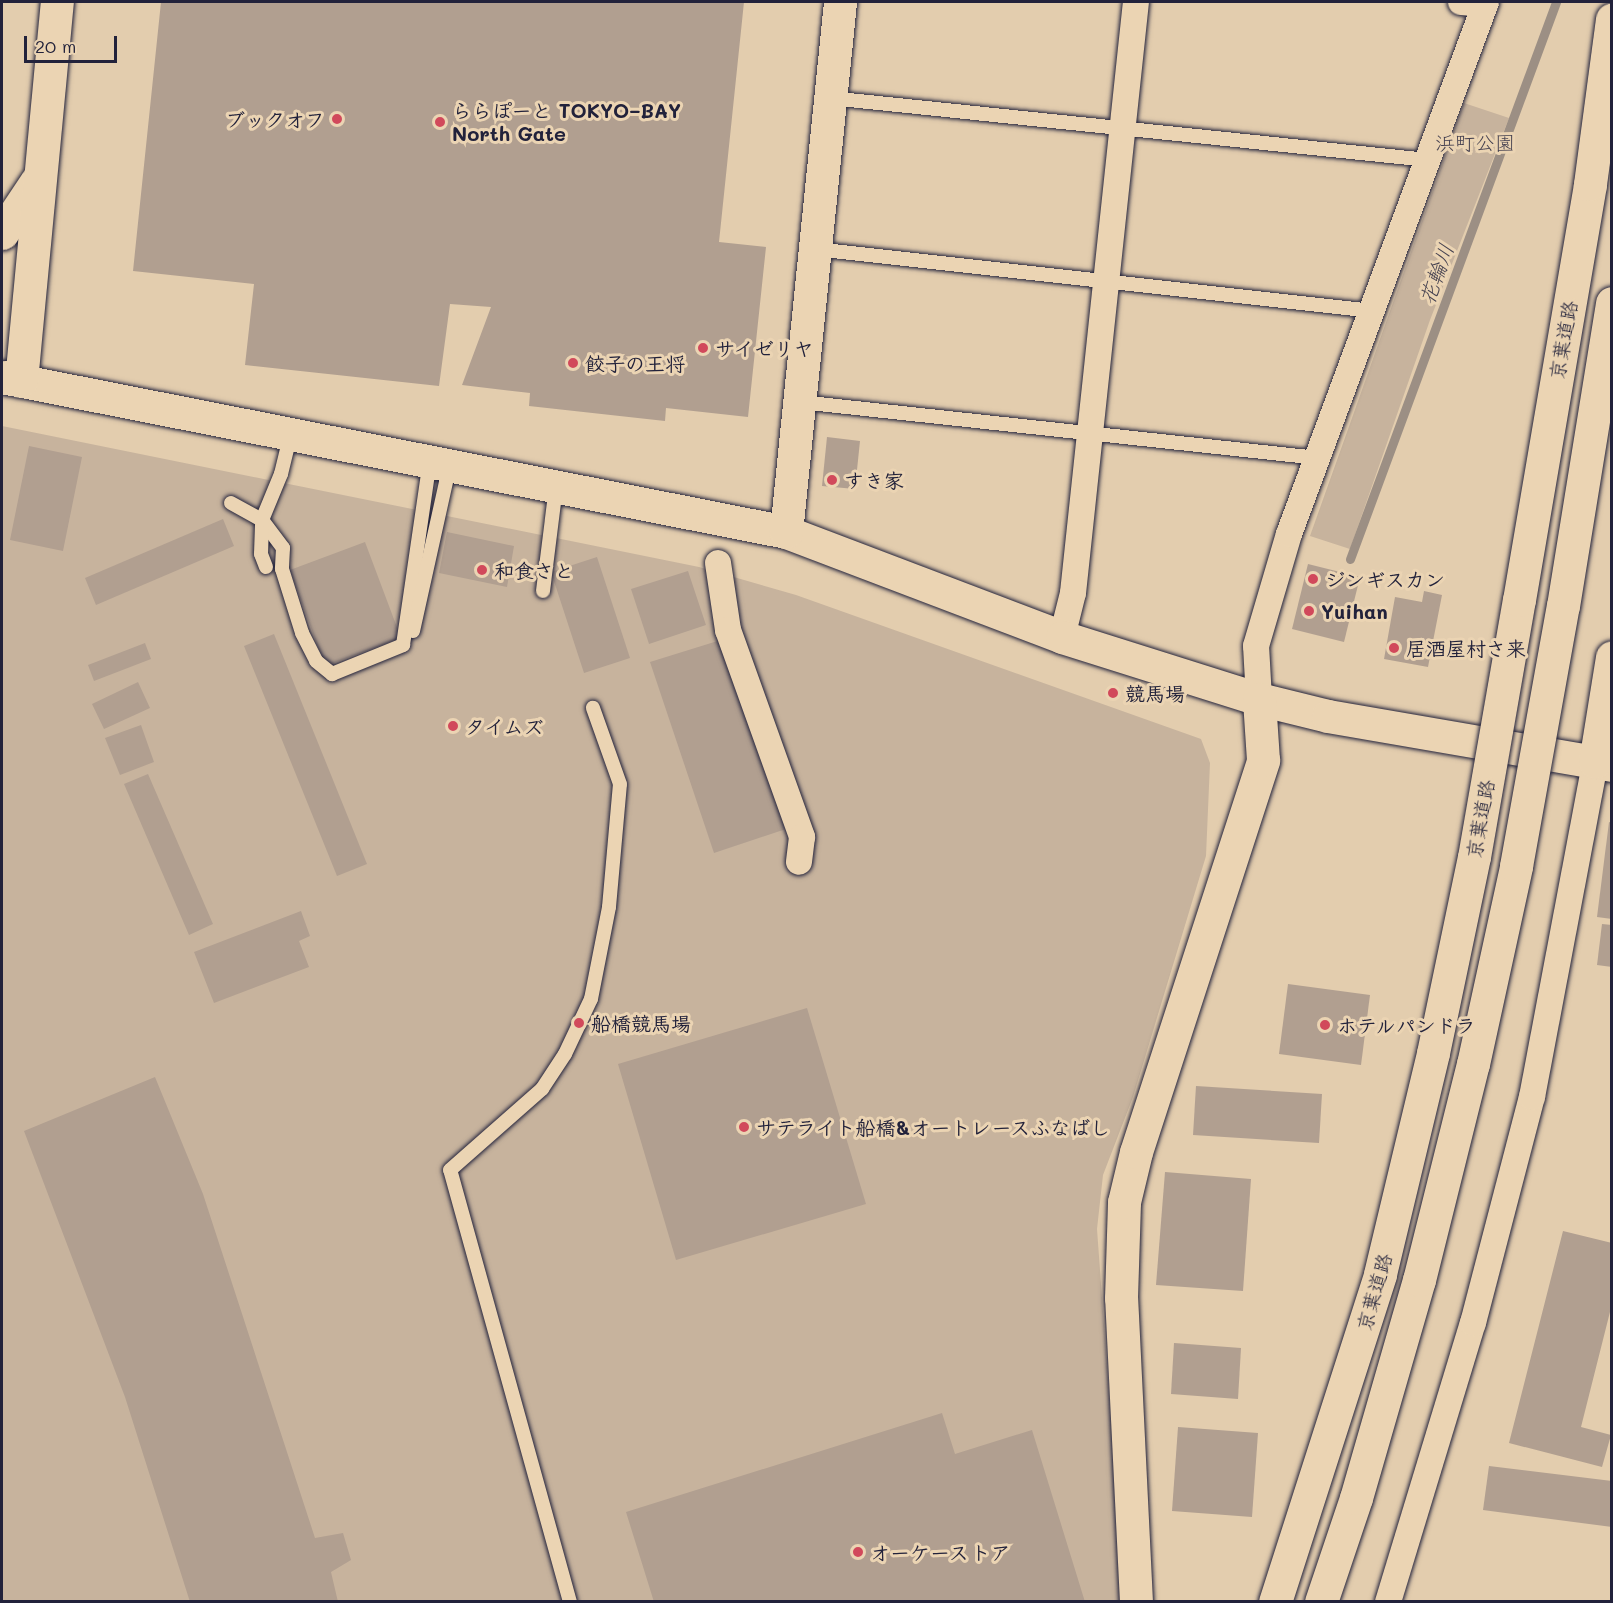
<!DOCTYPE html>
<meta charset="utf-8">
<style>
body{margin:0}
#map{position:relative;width:1613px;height:1603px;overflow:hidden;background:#e3cdae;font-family:Mali,"Klee One",sans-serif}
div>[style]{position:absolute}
.green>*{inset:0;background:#c7b39d}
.stream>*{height:9px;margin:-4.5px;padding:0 4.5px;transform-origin:4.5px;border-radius:4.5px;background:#9c8f84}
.building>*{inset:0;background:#b19f90}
.roads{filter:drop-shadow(0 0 2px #22223b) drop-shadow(0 0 2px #22223b)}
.lane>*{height:14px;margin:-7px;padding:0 7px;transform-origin:7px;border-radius:7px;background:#ebd4b3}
.street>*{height:26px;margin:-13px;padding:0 13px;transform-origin:13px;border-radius:13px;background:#ebd4b3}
.secondary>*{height:33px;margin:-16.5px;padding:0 16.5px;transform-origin:16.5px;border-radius:16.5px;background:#ebd4b3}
.bridges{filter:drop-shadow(0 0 2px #22223b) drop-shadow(0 0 2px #22223b)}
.highway-bridge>*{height:33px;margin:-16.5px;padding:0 16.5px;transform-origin:16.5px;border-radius:16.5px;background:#ebd4b3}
.dots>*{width:16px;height:16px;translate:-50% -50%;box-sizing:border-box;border:3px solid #ebd4b3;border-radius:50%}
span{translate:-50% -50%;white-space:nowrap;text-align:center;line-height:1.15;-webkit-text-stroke:6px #ebd4b3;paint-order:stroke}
.poi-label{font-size:20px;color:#22223b;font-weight:700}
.left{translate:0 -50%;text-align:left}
.right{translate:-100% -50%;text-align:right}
.park-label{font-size:20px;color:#433f4f}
.street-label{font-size:20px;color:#22223b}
.water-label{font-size:21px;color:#474351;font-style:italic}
.frame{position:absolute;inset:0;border:3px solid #22223b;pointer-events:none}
.scale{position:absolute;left:24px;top:36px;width:93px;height:27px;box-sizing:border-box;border:3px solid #22223b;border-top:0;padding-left:8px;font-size:18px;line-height:21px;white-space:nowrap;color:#22223b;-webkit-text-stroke:4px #ebd4b3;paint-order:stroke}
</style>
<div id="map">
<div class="green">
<i style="clip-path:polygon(1464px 103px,1509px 118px,1430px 320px,1350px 549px,1310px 536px)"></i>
<i style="clip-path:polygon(2px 426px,699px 567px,796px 595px,1201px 739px,1210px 763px,1206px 856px,1133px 1097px,1103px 1175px,1097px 1229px,1124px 1601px,2px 1601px)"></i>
</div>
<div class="stream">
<i style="left:1350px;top:559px;width:594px;rotate:-69.7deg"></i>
</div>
<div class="building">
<i style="clip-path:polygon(161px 2px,744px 2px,719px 242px,766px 247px,748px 417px,666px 408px,665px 421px,529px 406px,530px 393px,462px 385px,491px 307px,450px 304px,439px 386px,245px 365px,254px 284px,133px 271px)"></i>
<i style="clip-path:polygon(827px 437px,860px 441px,855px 489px,822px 486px)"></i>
<i style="clip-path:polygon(29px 446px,82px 457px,63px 551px,10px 540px)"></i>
<i style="clip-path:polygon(223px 519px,234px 546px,96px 605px,85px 578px)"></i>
<i style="clip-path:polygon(447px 532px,514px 546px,507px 587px,439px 573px)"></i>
<i style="clip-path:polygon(365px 542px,401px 638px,325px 666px,290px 570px)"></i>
<i style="clip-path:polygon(597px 557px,630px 658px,584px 673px,551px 572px)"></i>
<i style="clip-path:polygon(1308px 564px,1360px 577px,1344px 642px,1292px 629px)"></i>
<i style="clip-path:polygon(688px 571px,706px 625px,649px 644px,631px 589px)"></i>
<i style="clip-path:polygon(1424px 591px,1442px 595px,1428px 667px,1384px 659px,1395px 597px,1422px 602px)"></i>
<i style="clip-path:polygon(274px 634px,367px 864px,337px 876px,244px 646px)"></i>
<i style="clip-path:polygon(724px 639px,786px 829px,714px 853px,650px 662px)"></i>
<i style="clip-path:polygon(145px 643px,151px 659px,94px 681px,88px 665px)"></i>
<i style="clip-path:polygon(138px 682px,150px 708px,104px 729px,92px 704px)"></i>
<i style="clip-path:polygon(141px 725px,154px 762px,120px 775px,105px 738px)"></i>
<i style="clip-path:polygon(148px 774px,213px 924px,189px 935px,124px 784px)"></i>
<i style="clip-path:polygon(1609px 822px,1612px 823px,1612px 919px,1597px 917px)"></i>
<i style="clip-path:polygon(301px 911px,310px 936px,299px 941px,309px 967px,214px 1003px,194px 952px)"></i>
<i style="clip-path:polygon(1602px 924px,1612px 925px,1612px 967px,1597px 965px)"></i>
<i style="clip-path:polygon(1288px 984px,1370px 995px,1361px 1065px,1279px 1054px)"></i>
<i style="clip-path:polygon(807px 1008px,866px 1204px,676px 1260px,618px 1064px)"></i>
<i style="clip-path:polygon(155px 1077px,203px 1194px,315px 1538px,343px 1533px,351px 1560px,331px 1572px,338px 1602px,190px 1602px,125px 1397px,24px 1131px)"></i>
<i style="clip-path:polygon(1196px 1086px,1322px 1094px,1319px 1143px,1193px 1135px)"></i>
<i style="clip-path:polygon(1165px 1172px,1251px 1179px,1243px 1291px,1156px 1285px)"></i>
<i style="clip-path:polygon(1563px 1231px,1612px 1243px,1612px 1304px,1581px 1427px,1611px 1435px,1602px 1467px,1509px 1443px)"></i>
<i style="clip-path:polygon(1174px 1343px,1241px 1348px,1238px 1399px,1171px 1394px)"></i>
<i style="clip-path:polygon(942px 1413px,955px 1454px,1032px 1430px,1085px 1602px,654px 1602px,626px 1512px)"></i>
<i style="clip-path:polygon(1178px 1427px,1258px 1433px,1252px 1517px,1172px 1511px)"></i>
<i style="clip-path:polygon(1489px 1466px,1612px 1481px,1612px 1527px,1483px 1510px)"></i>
</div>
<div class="roads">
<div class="lane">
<i style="left:830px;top:98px;width:601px;rotate:5.92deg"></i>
<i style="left:815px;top:249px;width:561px;rotate:6.34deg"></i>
<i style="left:800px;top:402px;width:521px;rotate:6.17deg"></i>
<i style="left:231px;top:503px;width:35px;rotate:29deg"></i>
<i style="left:262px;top:520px;width:35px;rotate:53deg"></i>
<i style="left:283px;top:548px;width:21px;rotate:93deg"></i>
<i style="left:282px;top:569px;width:67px;rotate:72.6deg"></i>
<i style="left:302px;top:633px;width:31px;rotate:63deg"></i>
<i style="left:316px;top:661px;width:21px;rotate:39deg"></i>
<i style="left:332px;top:674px;width:77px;rotate:-22.2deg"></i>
<i style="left:403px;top:645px;width:187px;rotate:-81.7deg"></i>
<i style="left:266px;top:567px;width:14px;rotate:-111deg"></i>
<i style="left:261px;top:554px;width:34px;rotate:-88deg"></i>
<i style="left:262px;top:520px;width:50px;rotate:-67.6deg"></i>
<i style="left:281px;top:474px;width:42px;rotate:-76.3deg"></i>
<i style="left:543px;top:591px;width:106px;rotate:-82.9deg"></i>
<i style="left:413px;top:631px;width:171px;rotate:-77.5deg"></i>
<i style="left:570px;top:1602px;width:448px;rotate:-105.5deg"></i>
<i style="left:450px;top:1170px;width:123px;rotate:-41.4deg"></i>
<i style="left:542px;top:1089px;width:42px;rotate:-56.7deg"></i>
<i style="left:565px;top:1054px;width:61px;rotate:-64.7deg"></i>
<i style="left:591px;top:999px;width:94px;rotate:-78.9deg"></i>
<i style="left:609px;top:907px;width:123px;rotate:-84.9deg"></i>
<i style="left:620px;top:784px;width:81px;rotate:-109.6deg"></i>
</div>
<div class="street">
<i style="left:1461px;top:2px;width:24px;rotate:5deg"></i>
<i style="left:718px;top:563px;width:68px;rotate:81.5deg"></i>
<i style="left:728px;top:630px;width:220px;rotate:70.3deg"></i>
<i style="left:802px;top:837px;width:25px;rotate:97deg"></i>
<i style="left:1062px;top:637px;width:45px;rotate:-76deg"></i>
<i style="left:1073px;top:593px;width:594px;rotate:-83.92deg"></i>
<i style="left:1259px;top:699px;width:53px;rotate:-93.2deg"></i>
<i style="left:1256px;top:646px;width:117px;rotate:-73.6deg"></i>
<i style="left:1289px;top:534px;width:567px;rotate:-69.68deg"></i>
<i style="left:1388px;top:1602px;width:292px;rotate:-73.1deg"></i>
<i style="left:1473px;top:1323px;width:234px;rotate:-75.4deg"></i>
<i style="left:1532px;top:1097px;width:341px;rotate:-79.3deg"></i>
</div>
<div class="secondary">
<i style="left:2px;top:233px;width:61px;rotate:-56.3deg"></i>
<i style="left:2px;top:377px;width:799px;rotate:11.18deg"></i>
<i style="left:786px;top:532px;width:295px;rotate:20.8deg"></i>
<i style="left:1062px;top:637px;width:207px;rotate:17.5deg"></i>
<i style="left:1259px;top:699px;width:71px;rotate:13.8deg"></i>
<i style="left:1328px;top:716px;width:288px;rotate:9.8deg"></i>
<i style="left:21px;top:381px;width:381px;rotate:-84.6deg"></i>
<i style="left:786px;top:532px;width:533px;rotate:-84.18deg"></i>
<i style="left:1595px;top:762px;width:106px;rotate:-80.8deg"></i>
<i style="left:1136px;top:1602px;width:304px;rotate:-92.8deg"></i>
<i style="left:1121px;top:1298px;width:96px;rotate:-88.2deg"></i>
<i style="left:1124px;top:1202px;width:51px;rotate:-76.5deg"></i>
<i style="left:1136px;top:1152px;width:412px;rotate:-72deg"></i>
<i style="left:1263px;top:760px;width:61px;rotate:-93.8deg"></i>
</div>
</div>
<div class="bridges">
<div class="highway-bridge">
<i style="left:1275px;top:1602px;width:344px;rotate:-72.2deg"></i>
<i style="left:1380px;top:1274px;width:227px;rotate:-76.5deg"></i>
<i style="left:1433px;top:1053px;width:200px;rotate:-78.2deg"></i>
<i style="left:1474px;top:857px;width:261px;rotate:-80.1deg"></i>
<i style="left:1519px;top:600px;width:422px;rotate:-80.3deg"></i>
<i style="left:1590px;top:184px;width:166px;rotate:-82.4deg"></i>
<i style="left:1321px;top:1602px;width:110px;rotate:-71.4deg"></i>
<i style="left:1356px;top:1498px;width:227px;rotate:-73.9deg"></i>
<i style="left:1419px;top:1280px;width:223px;rotate:-76deg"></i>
<i style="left:1473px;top:1064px;width:203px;rotate:-77.7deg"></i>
<i style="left:1516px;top:866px;width:264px;rotate:-79.8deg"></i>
<i style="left:1563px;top:606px;width:307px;rotate:-80.8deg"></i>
</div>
</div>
<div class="dots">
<i style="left:337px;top:119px;background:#d1495b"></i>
<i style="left:440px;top:122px;background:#d1495b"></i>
<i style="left:703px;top:348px;background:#d1495b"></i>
<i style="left:573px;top:363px;background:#d1495b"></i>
<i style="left:832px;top:480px;background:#d1495b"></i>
<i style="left:482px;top:570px;background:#d1495b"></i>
<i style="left:1313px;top:579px;background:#d1495b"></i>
<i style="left:1309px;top:611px;background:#d1495b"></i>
<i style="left:1394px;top:648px;background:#d1495b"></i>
<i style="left:1113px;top:693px;background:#d1495b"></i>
<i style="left:453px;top:726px;background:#d1495b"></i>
<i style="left:579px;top:1023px;background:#d1495b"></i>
<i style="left:1325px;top:1025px;background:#d1495b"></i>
<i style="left:744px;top:1127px;background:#d1495b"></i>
<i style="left:858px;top:1552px;background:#d1495b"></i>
</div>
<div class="poi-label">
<span class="left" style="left:452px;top:122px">ららぽーと TOKYO−BAY<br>North Gate</span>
<span class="right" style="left:325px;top:119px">ブックオフ</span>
<span class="left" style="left:715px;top:348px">サイゼリヤ</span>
<span class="left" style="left:585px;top:363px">餃子の王将</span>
<span class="left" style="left:844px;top:480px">すき家</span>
<span class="left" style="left:494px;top:570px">和食さと</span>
<span class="left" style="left:1325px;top:579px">ジンギスカン</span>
<span class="left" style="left:1321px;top:611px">Yuihan</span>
<span class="left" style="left:1406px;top:648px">居酒屋村さ来</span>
<span class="left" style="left:1125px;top:693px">競馬場</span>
<span class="left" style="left:465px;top:726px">タイムズ</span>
<span class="left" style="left:591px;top:1023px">船橋競馬場</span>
<span class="left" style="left:1337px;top:1025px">ホテルパンドラ</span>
<span class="left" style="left:756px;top:1127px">サテライト船橋&amp;オートレースふなばし</span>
<span class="left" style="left:870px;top:1552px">オーケーストア</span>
</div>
<div class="park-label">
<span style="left:1475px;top:142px">浜町公園</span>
</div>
<div class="street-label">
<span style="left:1563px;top:340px;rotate:-80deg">京葉道路</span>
<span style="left:1480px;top:819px;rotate:-80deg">京葉道路</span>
<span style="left:1374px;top:1292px;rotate:-74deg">京葉道路</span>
</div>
<div class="water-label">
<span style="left:1436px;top:274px;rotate:-70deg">花輪川</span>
</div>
<div class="frame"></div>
<div class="scale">20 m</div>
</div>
